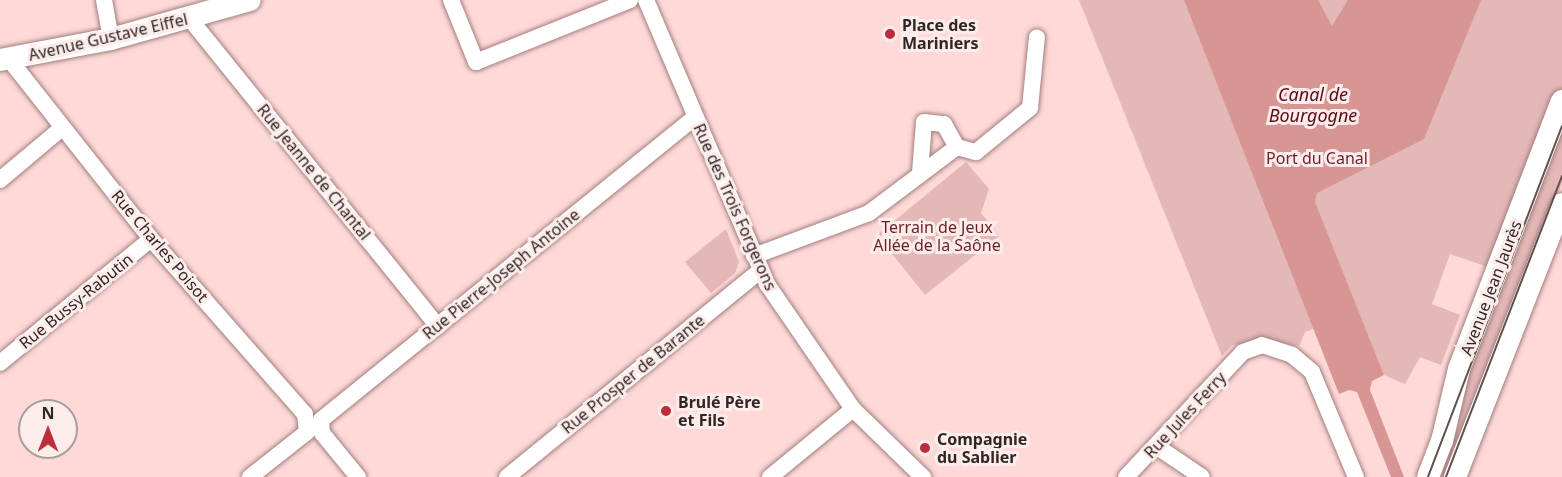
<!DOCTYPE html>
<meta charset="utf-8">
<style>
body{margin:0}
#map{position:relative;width:1562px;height:477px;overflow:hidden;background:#fed9d7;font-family:"Noto Sans",sans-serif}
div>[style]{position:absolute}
.green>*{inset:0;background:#e3b8b6}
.water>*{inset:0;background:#d79593}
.roads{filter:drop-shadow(0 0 2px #a07f7e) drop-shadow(0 0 2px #a07f7e)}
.street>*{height:16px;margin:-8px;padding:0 8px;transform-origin:8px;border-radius:8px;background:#fff}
.secondary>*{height:22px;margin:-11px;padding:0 11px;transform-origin:11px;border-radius:11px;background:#fff}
.tram>*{height:1.5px;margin:-0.75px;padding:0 0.75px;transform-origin:0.75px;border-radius:0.75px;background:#63504f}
.dots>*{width:16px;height:16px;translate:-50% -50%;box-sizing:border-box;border:3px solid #fcecec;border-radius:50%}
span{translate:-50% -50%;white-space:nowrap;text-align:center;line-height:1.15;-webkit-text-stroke:6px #fcecec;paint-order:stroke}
.poi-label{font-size:16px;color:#322524;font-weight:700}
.left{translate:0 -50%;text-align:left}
.street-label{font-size:16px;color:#322524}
.park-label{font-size:16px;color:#6d1f24}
.water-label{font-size:18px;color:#5b0d16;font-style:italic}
.north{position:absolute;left:18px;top:399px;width:60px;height:60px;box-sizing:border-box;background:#fcecec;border:2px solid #ab9c9c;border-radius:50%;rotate:0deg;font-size:16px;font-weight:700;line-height:24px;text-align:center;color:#322524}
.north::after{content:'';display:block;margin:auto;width:21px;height:27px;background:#bd2c3a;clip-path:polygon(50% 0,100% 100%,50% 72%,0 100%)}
</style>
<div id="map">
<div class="green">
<i style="clip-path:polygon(1079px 0,1562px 0,1562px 89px,1494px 269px,1450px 254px,1432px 304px,1460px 315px,1441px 365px,1420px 357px,1405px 384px,1384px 375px,1358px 311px,1305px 332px,1299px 346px,1275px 342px,1232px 345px,1222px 356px)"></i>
<i style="clip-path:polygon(1562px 118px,1562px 183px,1450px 477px,1433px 477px,1460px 385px)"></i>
<i style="clip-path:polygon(966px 162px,989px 189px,981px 213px,999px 236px,925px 295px,877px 235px)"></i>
<i style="clip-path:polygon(726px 229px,739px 262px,735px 273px,711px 293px,685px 262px)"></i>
</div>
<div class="water">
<i style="clip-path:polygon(1184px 0,1318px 0,1332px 26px,1348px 0,1481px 0,1424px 139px,1317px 193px,1315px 202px,1384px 375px,1372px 381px,1370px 390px,1404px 477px,1391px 477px,1357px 392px,1349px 390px,1339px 394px)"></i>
</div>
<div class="roads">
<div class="street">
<i style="left:104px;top:0;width:40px;rotate:80deg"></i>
<i style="left:451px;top:0;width:67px;rotate:68deg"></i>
<i style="left:476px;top:62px;width:166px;rotate:-21.9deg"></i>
<i style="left:646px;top:0;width:309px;rotate:66.9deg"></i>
<i style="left:767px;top:284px;width:152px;rotate:55.5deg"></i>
<i style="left:853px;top:409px;width:98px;rotate:44.2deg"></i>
<i style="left:190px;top:19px;width:395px;rotate:51.1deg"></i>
<i style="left:9px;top:59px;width:229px;rotate:51.7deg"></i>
<i style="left:151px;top:239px;width:233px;rotate:48.7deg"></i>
<i style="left:305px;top:414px;width:18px;rotate:84deg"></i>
<i style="left:307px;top:432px;width:73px;rotate:141.7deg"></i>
<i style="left:957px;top:147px;width:20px;rotate:15deg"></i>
<i style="left:976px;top:152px;width:70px;rotate:-39.2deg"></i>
<i style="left:1030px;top:108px;width:71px;rotate:-84.4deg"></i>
<i style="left:920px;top:173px;width:51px;rotate:-85.5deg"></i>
<i style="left:924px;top:122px;width:20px;rotate:6deg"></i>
<i style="left:944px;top:124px;width:26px;rotate:61deg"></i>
<i style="left:0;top:180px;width:81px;rotate:-40deg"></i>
<i style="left:754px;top:256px;width:123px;rotate:-20.5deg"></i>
<i style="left:869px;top:213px;width:110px;rotate:-36.9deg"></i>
<i style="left:0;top:363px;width:195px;rotate:-39.4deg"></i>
<i style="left:1156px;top:446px;width:55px;rotate:34deg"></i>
<i style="left:358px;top:477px;width:57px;rotate:-129.3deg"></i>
<i style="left:322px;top:433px;width:13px;rotate:-94deg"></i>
<i style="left:321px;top:420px;width:480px;rotate:-39deg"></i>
<i style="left:507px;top:477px;width:326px;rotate:-39.2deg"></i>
<i style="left:770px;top:477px;width:107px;rotate:-39.3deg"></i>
<i style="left:1126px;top:477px;width:171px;rotate:-46.9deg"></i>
<i style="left:1243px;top:352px;width:20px;rotate:-20deg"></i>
<i style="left:1262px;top:345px;width:32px;rotate:18deg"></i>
<i style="left:1292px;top:355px;width:26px;rotate:40deg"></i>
<i style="left:1312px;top:372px;width:114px;rotate:67.3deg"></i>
</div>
<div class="secondary">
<i style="left:0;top:60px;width:113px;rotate:-10.7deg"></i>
<i style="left:111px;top:39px;width:144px;rotate:-15.7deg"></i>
<i style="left:1428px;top:477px;width:39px;rotate:-69deg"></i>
<i style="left:1442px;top:441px;width:74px;rotate:-76.7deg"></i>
<i style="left:1459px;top:369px;width:287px;rotate:-69deg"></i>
<i style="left:1455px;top:477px;width:293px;rotate:-68.6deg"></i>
</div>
</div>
<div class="tram">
<i style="left:1428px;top:477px;width:375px;rotate:-69.1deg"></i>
<i style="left:1446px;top:477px;width:322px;rotate:-68.9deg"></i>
</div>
<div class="dots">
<i style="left:890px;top:34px;background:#bd2c3a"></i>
<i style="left:666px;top:411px;background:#bd2c3a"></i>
<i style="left:925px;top:448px;background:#bd2c3a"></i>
</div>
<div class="poi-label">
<span class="left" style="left:902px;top:34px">Place des<br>Mariniers</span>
<span class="left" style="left:678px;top:411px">Brulé Père<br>et Fils</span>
<span class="left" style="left:937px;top:448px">Compagnie<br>du Sablier</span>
</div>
<div class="street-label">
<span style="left:108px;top:37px;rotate:-13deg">Avenue Gustave Eiffel</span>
<span style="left:314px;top:172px;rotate:51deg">Rue Jeanne de Chantal</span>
<span style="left:735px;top:207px;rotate:66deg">Rue des Trois Forgerons</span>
<span style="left:160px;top:246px;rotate:50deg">Rue Charles Poisot</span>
<span style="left:501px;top:274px;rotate:-39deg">Rue Pierre-Joseph Antoine</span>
<span style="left:1491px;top:288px;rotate:-69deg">Avenue Jean Jaurès</span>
<span style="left:76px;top:301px;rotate:-39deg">Rue Bussy-Rabutin</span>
<span style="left:633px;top:374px;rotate:-39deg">Rue Prosper de Barante</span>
<span style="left:1185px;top:415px;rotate:-47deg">Rue Jules Ferry</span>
</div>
<div class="park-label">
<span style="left:1317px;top:158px">Port du Canal</span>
<span style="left:937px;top:236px">Terrain de Jeux<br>Allée de la Saône</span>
</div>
<div class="water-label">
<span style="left:1313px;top:105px">Canal de<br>Bourgogne</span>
</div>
<div class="north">N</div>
</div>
